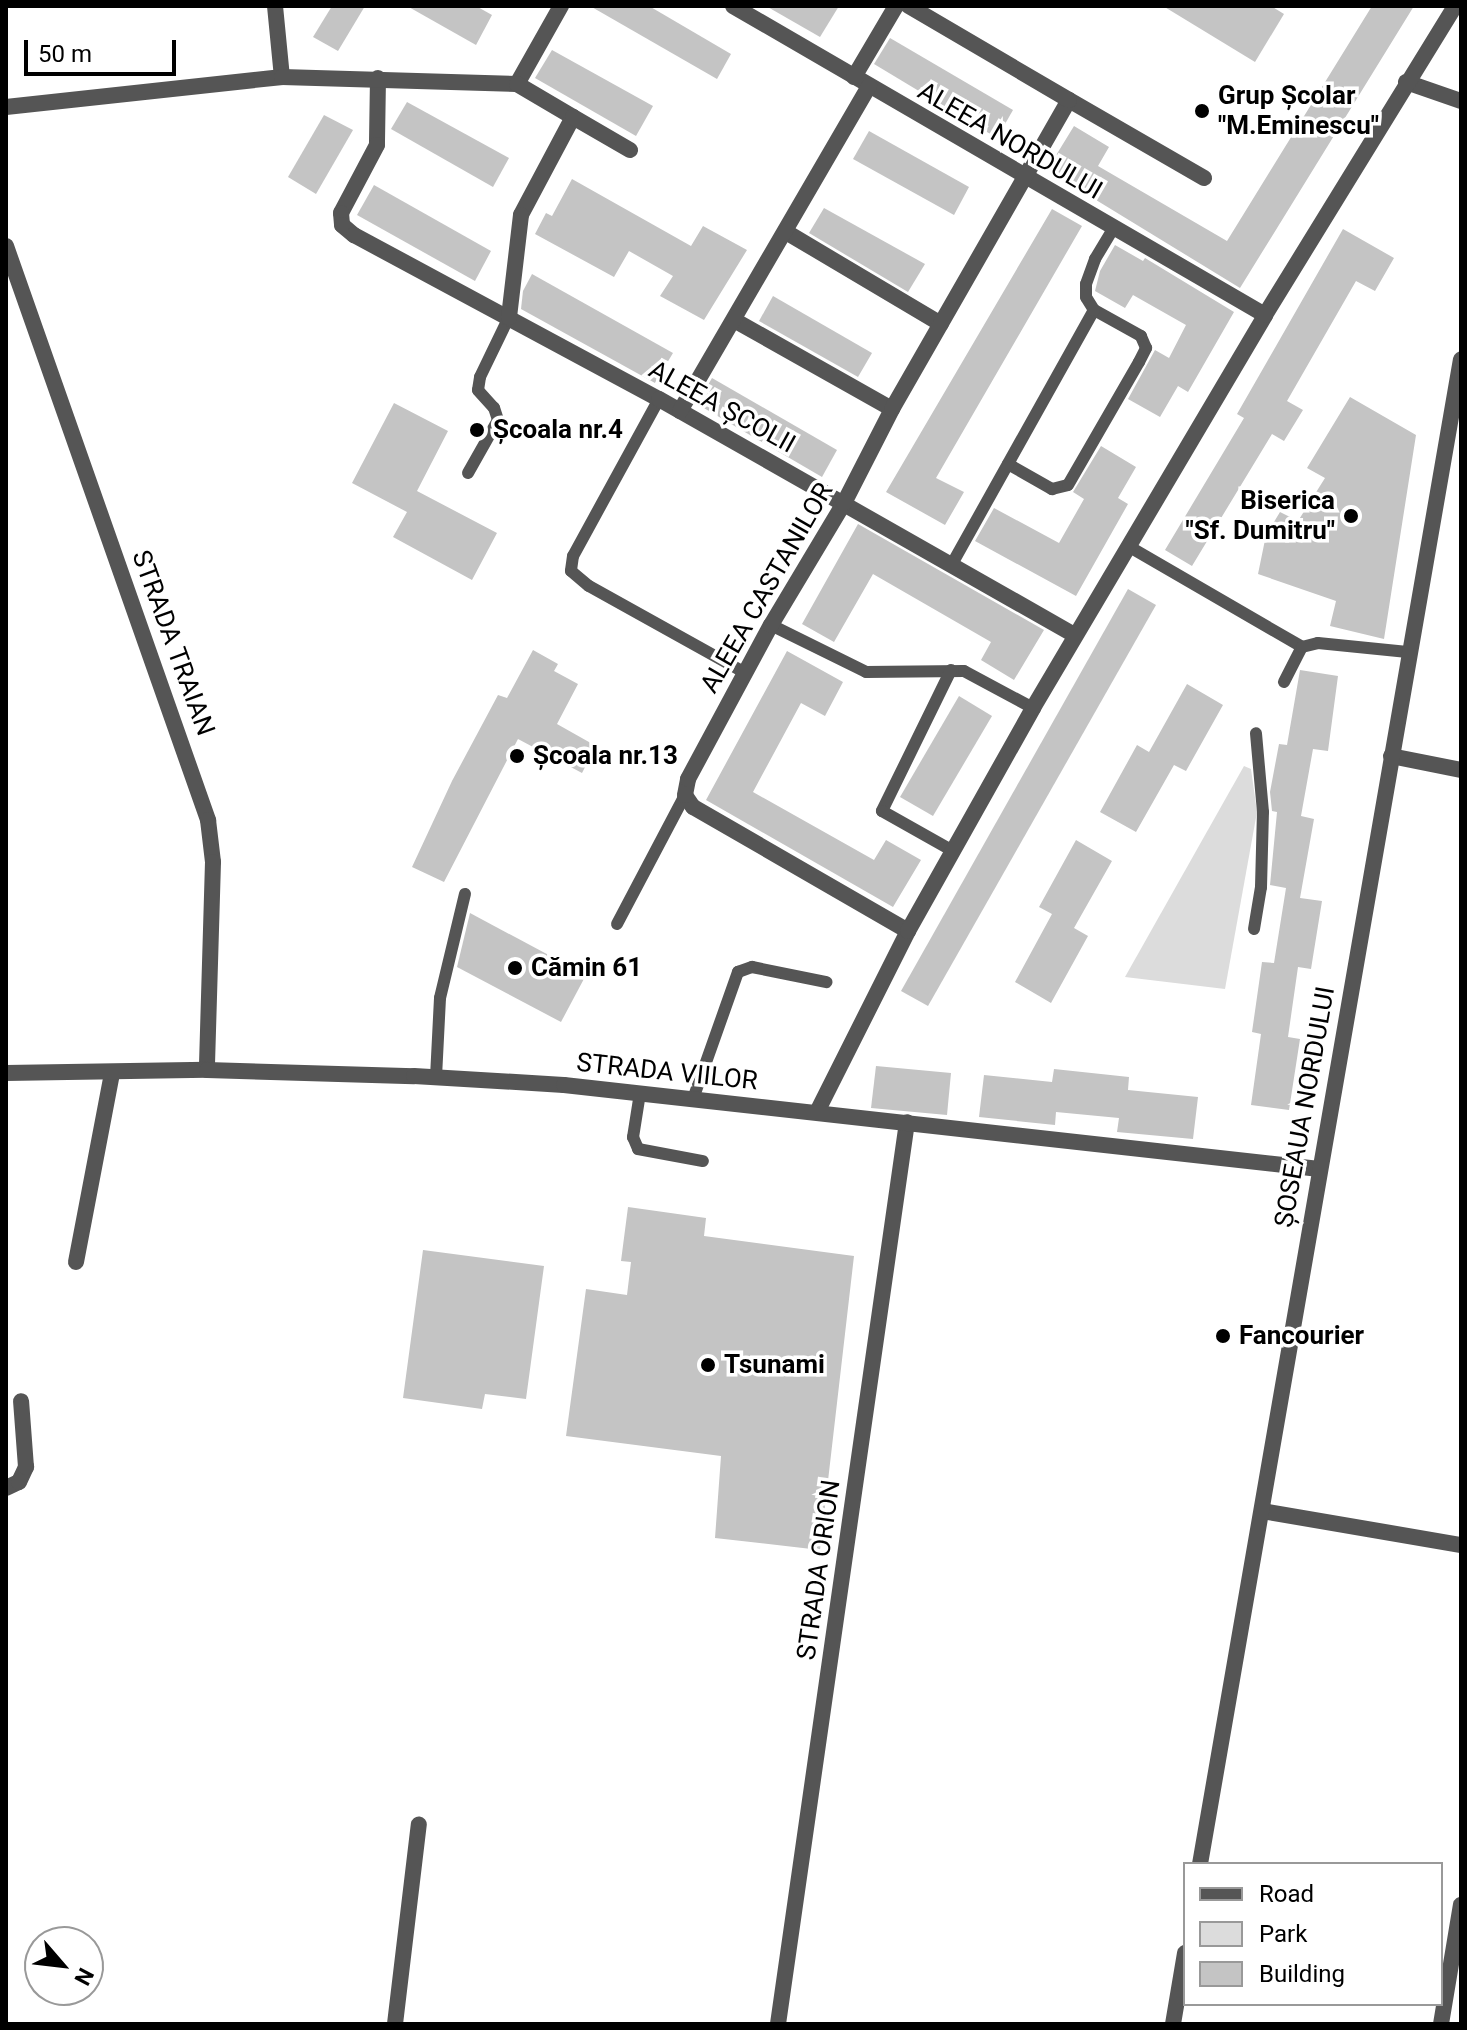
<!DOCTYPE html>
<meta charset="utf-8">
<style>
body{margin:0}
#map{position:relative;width:1467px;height:2030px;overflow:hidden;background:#fff;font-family:Roboto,sans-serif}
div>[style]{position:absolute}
.green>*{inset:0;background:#dcdcdc}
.building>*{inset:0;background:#c4c4c4}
.service>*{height:12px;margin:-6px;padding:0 6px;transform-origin:6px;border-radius:6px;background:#555}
.minor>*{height:16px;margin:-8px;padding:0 8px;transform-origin:8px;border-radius:8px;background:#555}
.tertiary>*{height:16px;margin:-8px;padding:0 8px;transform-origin:8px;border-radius:8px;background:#555}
.dots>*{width:22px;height:22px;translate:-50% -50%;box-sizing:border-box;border:4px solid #fff;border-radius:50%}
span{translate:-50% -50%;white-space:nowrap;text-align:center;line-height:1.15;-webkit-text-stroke:7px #fff;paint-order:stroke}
.poi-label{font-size:26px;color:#000;font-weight:700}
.left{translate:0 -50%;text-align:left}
.right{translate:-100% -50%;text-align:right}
.street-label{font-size:26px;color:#000}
.frame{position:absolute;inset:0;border:8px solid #000;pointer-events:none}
.legend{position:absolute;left:1183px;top:1862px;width:260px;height:144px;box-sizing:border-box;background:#fff;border:2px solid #999;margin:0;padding:10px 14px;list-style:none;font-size:24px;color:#000}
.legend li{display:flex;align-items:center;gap:16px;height:40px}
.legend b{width:40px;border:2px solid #999}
.north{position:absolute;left:24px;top:1926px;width:80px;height:80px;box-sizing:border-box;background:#fff;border:2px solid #999;border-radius:50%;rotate:118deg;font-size:22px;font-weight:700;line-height:32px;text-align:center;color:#000}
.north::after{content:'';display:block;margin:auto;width:28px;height:36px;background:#000;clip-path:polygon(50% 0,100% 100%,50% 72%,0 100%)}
.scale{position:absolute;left:24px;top:40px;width:152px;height:36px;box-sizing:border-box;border:4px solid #000;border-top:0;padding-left:10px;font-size:24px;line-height:28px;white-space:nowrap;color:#000;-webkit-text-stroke:6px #fff;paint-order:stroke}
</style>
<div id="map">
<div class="green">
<i style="clip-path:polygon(1244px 766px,1251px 769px,1257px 812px,1225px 989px,1125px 977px)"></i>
</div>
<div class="building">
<i style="clip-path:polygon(332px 6px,365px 6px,338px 51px,313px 37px)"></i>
<i style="clip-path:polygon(407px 6px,476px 6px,492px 15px,476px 45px)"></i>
<i style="clip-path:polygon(590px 6px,649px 6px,731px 54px,717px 79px)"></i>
<i style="clip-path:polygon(766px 6px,839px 6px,820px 37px)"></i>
<i style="clip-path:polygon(1163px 6px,1271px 6px,1284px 14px,1255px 62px)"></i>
<i style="clip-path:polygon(1372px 6px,1414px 6px,1240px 288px,1047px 170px,1074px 126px,1109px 147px,1098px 166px,1227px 241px)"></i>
<i style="clip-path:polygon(890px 38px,1013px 110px,997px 138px,874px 64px)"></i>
<i style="clip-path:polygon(552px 50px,653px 106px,636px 136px,535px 78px)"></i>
<i style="clip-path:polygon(407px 102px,509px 158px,493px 187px,391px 129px)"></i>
<i style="clip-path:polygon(324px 115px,353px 130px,316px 194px,288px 177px)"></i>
<i style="clip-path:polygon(869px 131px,969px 187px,954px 215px,853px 159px)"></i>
<i style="clip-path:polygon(572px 179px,691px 246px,703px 226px,747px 250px,704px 320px,660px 296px,673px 276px,629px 251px,614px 277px,535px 234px,546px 213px,552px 216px)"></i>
<i style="clip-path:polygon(374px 185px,491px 251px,475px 281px,357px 215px)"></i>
<i style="clip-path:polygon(824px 208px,925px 264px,908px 292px,809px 233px)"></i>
<i style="clip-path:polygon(1052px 209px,1082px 226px,936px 478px,964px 492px,945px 525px,886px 492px)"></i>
<i style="clip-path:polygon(1343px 229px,1394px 258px,1375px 291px,1356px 281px,1287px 401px,1303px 410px,1284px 441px,1272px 434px,1192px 566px,1165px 550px,1244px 418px,1237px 414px)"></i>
<i style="clip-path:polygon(1115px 245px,1143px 261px,1145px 258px,1234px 312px,1188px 392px,1178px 386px,1160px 417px,1128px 399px,1155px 350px,1169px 358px,1186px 325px,1133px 295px,1125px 308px,1095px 291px,1100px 271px)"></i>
<i style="clip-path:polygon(532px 274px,673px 353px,655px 383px,521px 309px,523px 291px)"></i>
<i style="clip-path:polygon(773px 296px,872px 353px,858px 377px,759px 321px)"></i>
<i style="clip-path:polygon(712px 378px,837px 450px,822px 477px,697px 404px)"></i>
<i style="clip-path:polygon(1350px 397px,1416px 435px,1384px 639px,1330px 626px,1336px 601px,1258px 574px,1266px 535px,1280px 512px,1298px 521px,1325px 478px,1307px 468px)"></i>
<i style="clip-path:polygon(394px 403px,448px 431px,417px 491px,497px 533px,472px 580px,393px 537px,407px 512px,352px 483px)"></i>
<i style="clip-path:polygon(1101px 446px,1136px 467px,1118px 498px,1128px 504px,1076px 596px,975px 541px,994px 508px,1059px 543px,1084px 499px,1073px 492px)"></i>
<i style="clip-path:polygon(858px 524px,1044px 630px,1014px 680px,981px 660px,991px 642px,873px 574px,834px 642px,802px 624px)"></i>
<i style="clip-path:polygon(1128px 589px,1156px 605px,928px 1006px,901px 991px)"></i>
<i style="clip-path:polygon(533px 650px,558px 664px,554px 671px,578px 684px,557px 724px,596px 746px,582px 773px,518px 739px,444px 882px,412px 867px,452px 781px,498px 695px,507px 698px)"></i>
<i style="clip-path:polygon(787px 651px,843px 682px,825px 716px,801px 703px,753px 792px,874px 860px,886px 840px,921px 860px,893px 907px,706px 800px)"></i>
<i style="clip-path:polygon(1300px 670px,1338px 676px,1328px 751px,1313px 749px,1301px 816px,1314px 819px,1300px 898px,1322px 901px,1311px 969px,1298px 967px,1288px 1037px,1300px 1039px,1289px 1110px,1251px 1105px,1261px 1034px,1252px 1032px,1262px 962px,1274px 963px,1286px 888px,1270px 885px,1277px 812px,1272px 811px,1270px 792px,1279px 744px,1287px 745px)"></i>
<i style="clip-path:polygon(1187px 684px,1223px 705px,1186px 771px,1174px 765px,1136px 832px,1100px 812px,1137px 745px,1149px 752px)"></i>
<i style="clip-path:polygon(959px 696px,992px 716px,933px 816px,900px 797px)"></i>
<i style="clip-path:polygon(1076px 840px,1112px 861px,1074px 928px,1088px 936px,1051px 1003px,1015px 982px,1052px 914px,1039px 907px)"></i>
<i style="clip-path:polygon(470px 913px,586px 975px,561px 1022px,457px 967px)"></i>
<i style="clip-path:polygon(876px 1066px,951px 1073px,947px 1115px,871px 1108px)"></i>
<i style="clip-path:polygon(1054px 1069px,1129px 1077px,1128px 1090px,1198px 1097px,1193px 1139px,1117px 1132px,1119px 1118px,1056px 1112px,1055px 1125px,979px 1117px,984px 1075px,1052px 1082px)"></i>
<i style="clip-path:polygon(628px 1207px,706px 1218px,704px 1236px,854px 1256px,820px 1550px,715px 1538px,721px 1456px,566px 1436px,586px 1289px,627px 1295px,631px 1262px,621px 1261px)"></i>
<i style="clip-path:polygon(423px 1250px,544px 1266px,526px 1399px,485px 1394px,482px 1409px,403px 1398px)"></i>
</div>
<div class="service">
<i style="left:659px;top:399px;width:179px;rotate:118.7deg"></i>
<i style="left:573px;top:556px;width:15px;rotate:98deg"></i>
<i style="left:571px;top:571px;width:23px;rotate:40deg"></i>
<i style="left:589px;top:586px;width:179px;rotate:29.1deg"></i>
<i style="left:1008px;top:464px;width:51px;rotate:29.6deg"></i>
<i style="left:1052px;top:489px;width:16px;rotate:-14deg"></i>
<i style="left:1068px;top:485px;width:142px;rotate:-60deg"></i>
<i style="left:1139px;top:362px;width:16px;rotate:-63deg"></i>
<i style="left:1146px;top:348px;width:13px;rotate:-113deg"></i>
<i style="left:1141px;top:336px;width:54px;rotate:-151deg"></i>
<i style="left:468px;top:473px;width:61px;rotate:-60.5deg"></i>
<i style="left:498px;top:420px;width:13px;rotate:-108deg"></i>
<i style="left:494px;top:408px;width:24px;rotate:-132deg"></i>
<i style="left:478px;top:390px;width:13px;rotate:-81deg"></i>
<i style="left:480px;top:377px;width:67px;rotate:-64.2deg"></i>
<i style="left:1128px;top:546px;width:201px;rotate:30.1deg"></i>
<i style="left:952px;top:564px;width:291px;rotate:-60.8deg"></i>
<i style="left:1094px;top:310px;width:15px;rotate:-122deg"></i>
<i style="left:1086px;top:297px;width:13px;rotate:-90deg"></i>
<i style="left:1086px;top:284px;width:27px;rotate:-70deg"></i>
<i style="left:1095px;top:259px;width:35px;rotate:-59deg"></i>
<i style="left:771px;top:625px;width:106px;rotate:26.3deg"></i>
<i style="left:866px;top:672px;width:98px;rotate:-0.6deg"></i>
<i style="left:964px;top:671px;width:78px;rotate:28.2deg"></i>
<i style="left:951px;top:670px;width:157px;rotate:116.1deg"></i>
<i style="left:882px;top:811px;width:81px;rotate:29.4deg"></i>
<i style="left:1284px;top:682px;width:39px;rotate:-63deg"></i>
<i style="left:1302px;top:647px;width:16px;rotate:-14deg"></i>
<i style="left:1318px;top:643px;width:90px;rotate:5.7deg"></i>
<i style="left:617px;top:924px;width:146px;rotate:-62.2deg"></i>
<i style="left:1254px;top:929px;width:43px;rotate:-80.5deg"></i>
<i style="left:1261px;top:887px;width:75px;rotate:-88.5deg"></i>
<i style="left:1263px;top:812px;width:79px;rotate:-95.1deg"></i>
<i style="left:436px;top:1077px;width:79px;rotate:-87.1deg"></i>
<i style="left:440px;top:998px;width:107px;rotate:-76.5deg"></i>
<i style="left:640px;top:1093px;width:45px;rotate:99deg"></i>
<i style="left:633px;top:1137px;width:13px;rotate:67deg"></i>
<i style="left:638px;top:1149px;width:66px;rotate:10.5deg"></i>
<i style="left:693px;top:1099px;width:135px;rotate:-70.5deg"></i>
<i style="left:738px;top:972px;width:15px;rotate:-20deg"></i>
<i style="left:752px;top:967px;width:76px;rotate:11.5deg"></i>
</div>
<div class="minor">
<i style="left:275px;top:6px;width:71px;rotate:84.4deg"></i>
<i style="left:733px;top:6px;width:615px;rotate:30.15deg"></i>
<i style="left:854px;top:77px;width:82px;rotate:-59.4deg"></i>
<i style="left:378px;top:78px;width:67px;rotate:90.9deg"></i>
<i style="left:377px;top:145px;width:77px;rotate:117.9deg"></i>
<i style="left:341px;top:213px;width:12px;rotate:85deg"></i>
<i style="left:342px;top:225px;width:16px;rotate:40deg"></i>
<i style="left:354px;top:235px;width:346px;rotate:28.3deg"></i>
<i style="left:659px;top:399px;width:478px;rotate:29.6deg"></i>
<i style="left:1406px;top:82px;width:58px;rotate:19.1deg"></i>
<i style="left:517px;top:84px;width:90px;rotate:-60.6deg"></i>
<i style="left:1069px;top:100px;width:156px;rotate:30deg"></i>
<i style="left:6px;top:107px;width:278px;rotate:-6.2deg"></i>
<i style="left:282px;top:77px;width:235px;rotate:1.7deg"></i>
<i style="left:517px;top:84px;width:65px;rotate:30.5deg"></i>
<i style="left:573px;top:117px;width:111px;rotate:118deg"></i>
<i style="left:521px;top:215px;width:103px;rotate:96.7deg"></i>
<i style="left:573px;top:117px;width:66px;rotate:30.1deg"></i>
<i style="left:786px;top:232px;width:180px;rotate:30.7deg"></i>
<i style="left:6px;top:246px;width:609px;rotate:70.61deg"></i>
<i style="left:208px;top:820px;width:42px;rotate:83.2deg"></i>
<i style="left:213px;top:862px;width:208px;rotate:91.7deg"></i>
<i style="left:734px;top:320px;width:181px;rotate:29.4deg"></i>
<i style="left:680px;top:411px;width:376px;rotate:-59.8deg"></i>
<i style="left:1391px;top:756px;width:71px;rotate:11.3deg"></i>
<i style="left:908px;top:931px;width:248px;rotate:-150deg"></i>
<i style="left:693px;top:807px;width:14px;rotate:-124deg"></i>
<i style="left:685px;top:795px;width:16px;rotate:-79deg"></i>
<i style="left:688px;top:779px;width:175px;rotate:-61.7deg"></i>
<i style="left:771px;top:625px;width:142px;rotate:-59.1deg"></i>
<i style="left:844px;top:503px;width:106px;rotate:-62.9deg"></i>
<i style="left:892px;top:409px;width:356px;rotate:-60.2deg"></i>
<i style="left:1069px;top:100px;width:186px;rotate:-149.6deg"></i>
<i style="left:817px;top:1112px;width:203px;rotate:-63.3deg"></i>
<i style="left:908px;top:931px;width:256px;rotate:-60.7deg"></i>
<i style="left:1033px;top:708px;width:456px;rotate:-59.4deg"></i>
<i style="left:1265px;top:315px;width:363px;rotate:-58.4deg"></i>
<i style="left:76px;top:1262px;width:192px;rotate:-79.2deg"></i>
<i style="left:6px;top:1488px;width:14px;rotate:-25deg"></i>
<i style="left:19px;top:1482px;width:17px;rotate:-65deg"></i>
<i style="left:26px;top:1467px;width:66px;rotate:-94.3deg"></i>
<i style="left:1262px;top:1511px;width:202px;rotate:9.7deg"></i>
<i style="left:395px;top:2024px;width:201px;rotate:-83.2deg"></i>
<i style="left:778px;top:2024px;width:911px;rotate:-81.86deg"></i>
<i style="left:1441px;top:2024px;width:121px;rotate:-80.5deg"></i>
</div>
<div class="tertiary">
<i style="left:6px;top:1073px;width:201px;rotate:-0.9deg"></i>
<i style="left:207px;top:1070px;width:207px;rotate:1.7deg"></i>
<i style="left:414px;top:1076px;width:150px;rotate:3.4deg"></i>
<i style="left:564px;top:1085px;width:760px;rotate:6.35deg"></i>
<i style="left:1200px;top:1864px;width:1527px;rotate:-80.16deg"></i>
<i style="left:1173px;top:2024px;width:72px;rotate:-80.4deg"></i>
</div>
<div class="dots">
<i style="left:1202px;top:111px;background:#000"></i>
<i style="left:477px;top:430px;background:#000"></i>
<i style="left:1351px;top:516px;background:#000"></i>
<i style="left:517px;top:756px;background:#000"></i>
<i style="left:515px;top:968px;background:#000"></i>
<i style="left:1223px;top:1336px;background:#000"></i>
<i style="left:708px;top:1365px;background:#000"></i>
</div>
<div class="poi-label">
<span class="left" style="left:1218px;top:111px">Grup Școlar<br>"M.Eminescu"</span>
<span class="left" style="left:493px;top:430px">Școala nr.4</span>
<span class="right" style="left:1335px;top:516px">Biserica<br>"Sf. Dumitru"</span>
<span class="left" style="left:533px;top:756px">Școala nr.13</span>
<span class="left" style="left:531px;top:968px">Cămin 61</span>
<span class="left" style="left:1239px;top:1336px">Fancourier</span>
<span class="left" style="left:724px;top:1365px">Tsunami</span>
</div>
<div class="street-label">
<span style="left:1010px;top:141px;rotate:30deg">ALEEA NORDULUI</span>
<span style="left:722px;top:407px;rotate:29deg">ALEEA ȘCOLII</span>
<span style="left:767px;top:588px;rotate:-60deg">ALEEA CASTANILOR</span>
<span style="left:173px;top:643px;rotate:70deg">STRADA TRAIAN</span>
<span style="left:667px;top:1072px;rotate:6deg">STRADA VIILOR</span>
<span style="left:1305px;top:1107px;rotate:-80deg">ȘOSEAUA NORDULUI</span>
<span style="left:819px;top:1570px;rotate:-82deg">STRADA ORION</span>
</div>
<div class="frame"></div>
<ul class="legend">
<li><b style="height:10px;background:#555"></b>Road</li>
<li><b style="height:22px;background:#dcdcdc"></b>Park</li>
<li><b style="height:22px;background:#c4c4c4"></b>Building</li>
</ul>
<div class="north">N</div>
<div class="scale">50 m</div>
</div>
